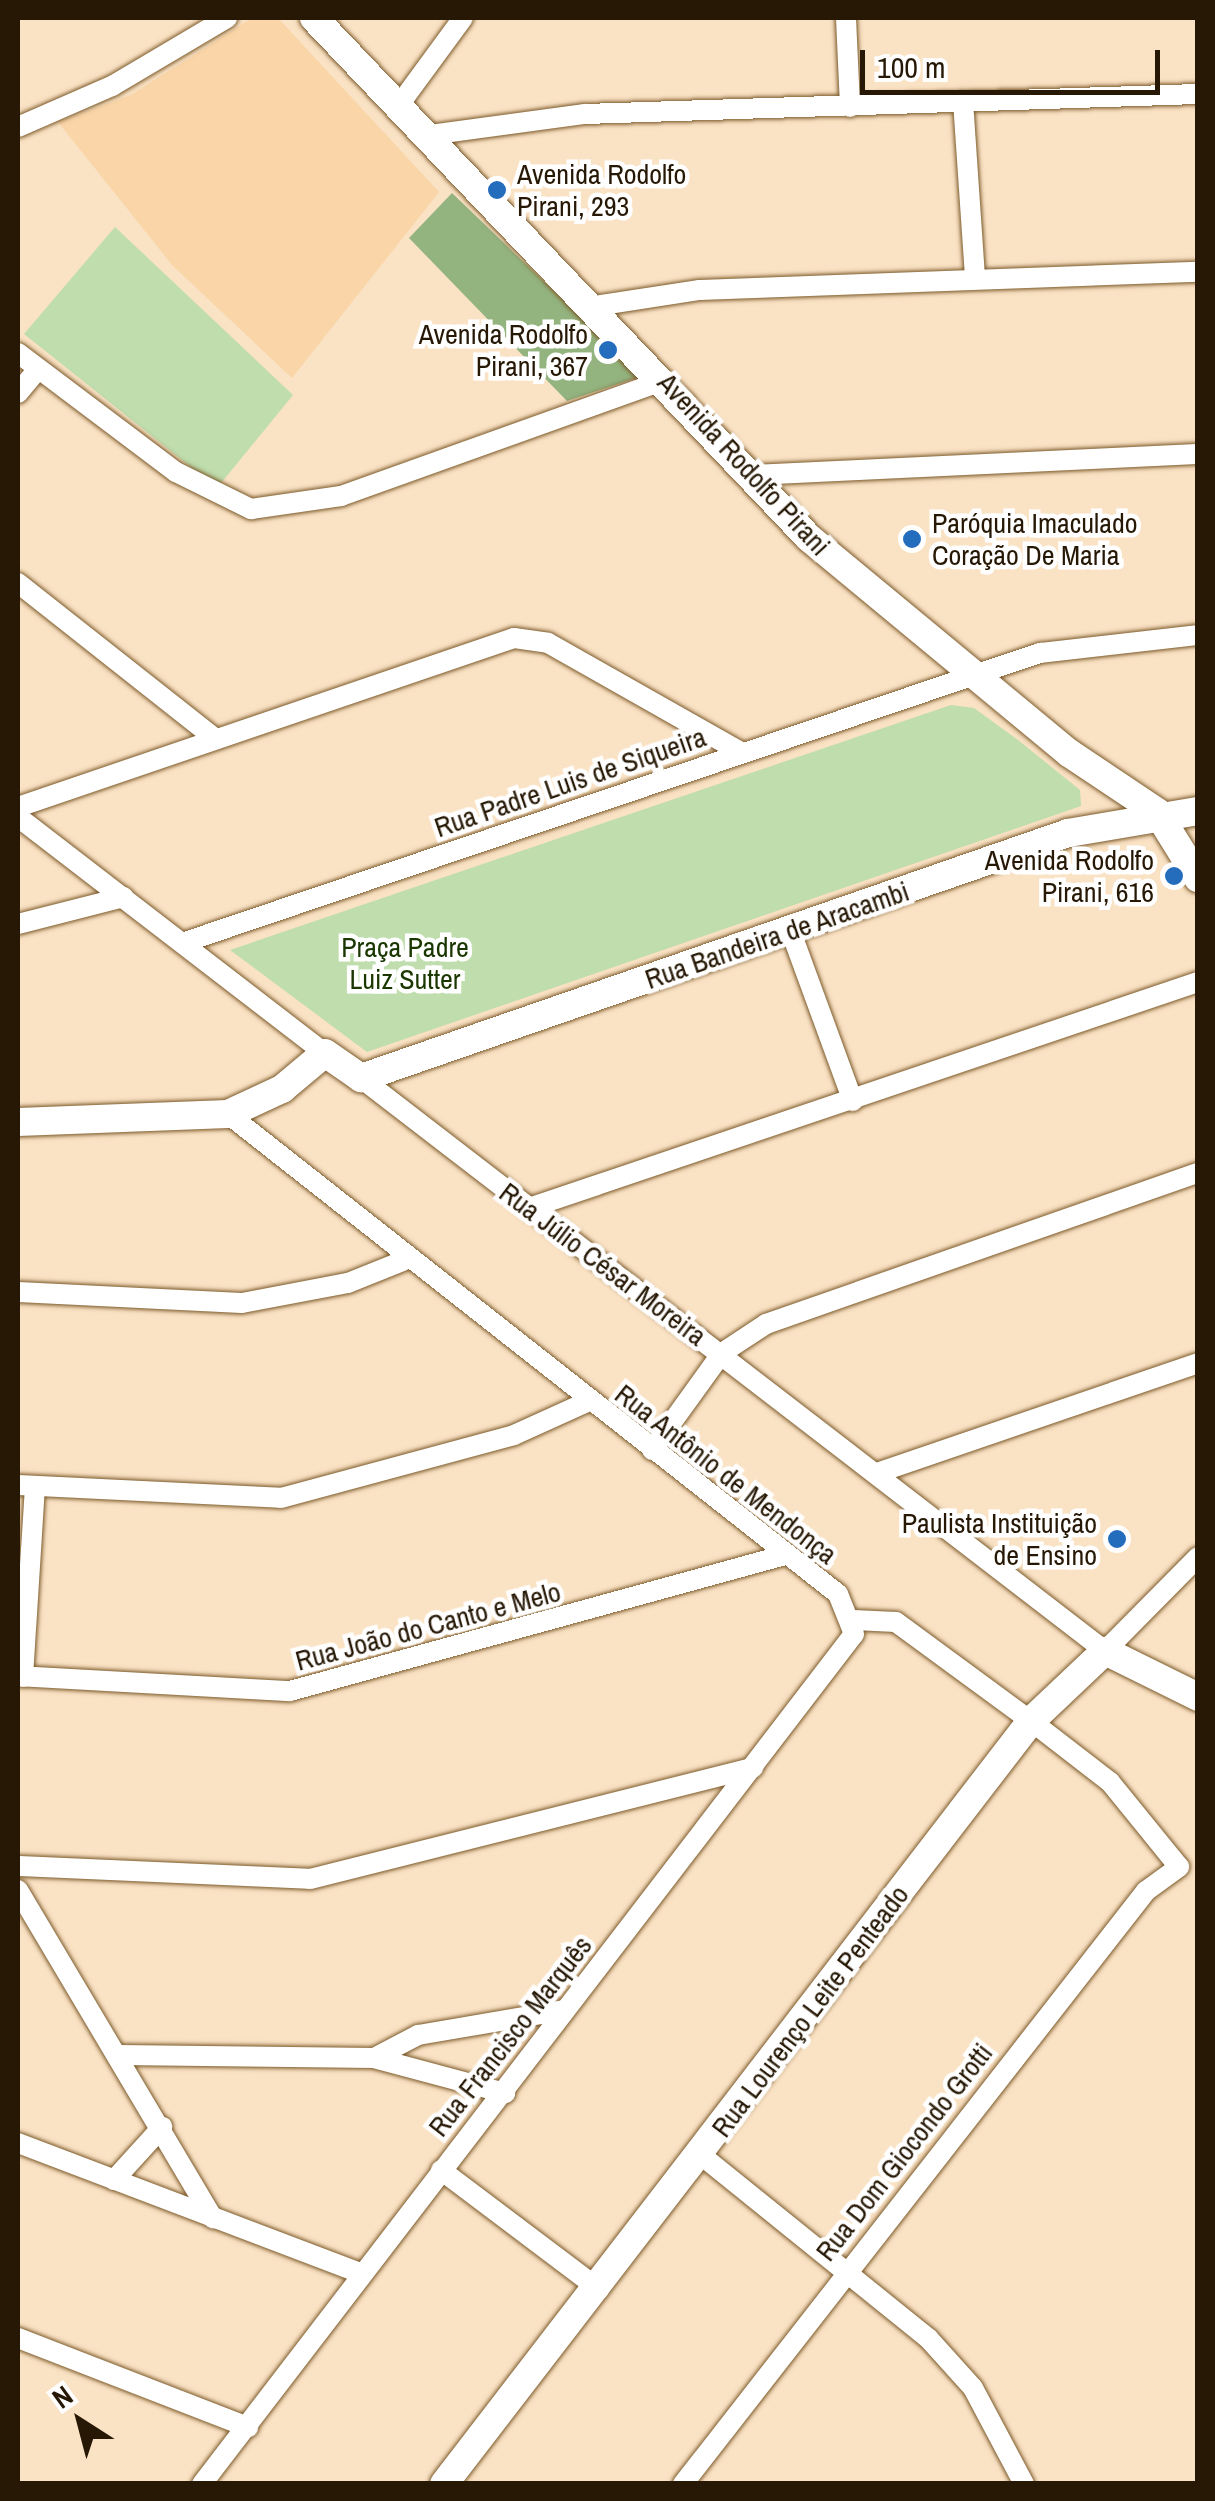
<!DOCTYPE html>
<meta charset="utf-8">
<style>
body{margin:0}
#map{position:relative;width:1215px;height:2501px;overflow:hidden;background:#fae2c4;font-family:"Archivo Narrow",sans-serif}
div>[style]{position:absolute}
.built>*{inset:0;background:#f9d5a8}
.green>*{inset:0;background:#bfddad}
.forest>*{inset:0;background:#93b37f}
.roads{filter:drop-shadow(0 0 2px #7c5a2a) drop-shadow(0 0 2px #7c5a2a)}
.street>*{height:20px;margin:-10px;padding:0 10px;transform-origin:10px;border-radius:10px;background:#fff}
.secondary>*{height:28px;margin:-14px;padding:0 14px;transform-origin:14px;border-radius:14px;background:#fff}
.dots>*{width:28px;height:28px;translate:-50% -50%;box-sizing:border-box;border:5px solid #fff;border-radius:50%}
span{translate:-50% -50%;white-space:nowrap;text-align:center;line-height:1.15;-webkit-text-stroke:9px #fff;paint-order:stroke}
.poi-label{font-size:28px;color:#261805}
.left{translate:0 -50%;text-align:left}
.right{translate:-100% -50%;text-align:right}
.street-label{font-size:28px;color:#261805}
.park-label{font-size:28px;color:#1a3700}
.frame{position:absolute;inset:0;border:20px solid #261805;pointer-events:none}
.north{position:absolute;left:30px;top:2371px;width:100px;height:100px;-webkit-text-stroke:8px #fff;paint-order:stroke;rotate:324deg;font-size:28px;font-weight:700;line-height:40px;text-align:center;color:#261805}
.north::after{content:'';display:block;margin:auto;width:35px;height:45px;background:#261805;clip-path:polygon(50% 0,100% 100%,50% 72%,0 100%)}
.scale{position:absolute;left:860px;top:50px;width:300px;height:45px;box-sizing:border-box;border:5px solid #261805;border-top:0;padding-left:12px;font-size:30px;line-height:35px;white-space:nowrap;color:#261805;-webkit-text-stroke:8px #fff;paint-order:stroke}
</style>
<div id="map">
<div class="built">
<i style="clip-path:polygon(252px 18px,278px 18px,439px 192px,292px 378px,173px 266px,58px 122px,131px 95px)"></i>
</div>
<div class="green">
<i style="clip-path:polygon(115px 227px,293px 395px,217px 488px,24px 334px)"></i>
<i style="clip-path:polygon(951px 705px,974px 708px,1018px 740px,1080px 790px,1081px 806px,367px 1052px,230px 950px)"></i>
</div>
<div class="forest">
<i style="clip-path:polygon(452px 193px,642px 376px,567px 401px,409px 238px)"></i>
</div>
<div class="roads">
<div class="street">
<i style="left:846px;top:18px;width:89px;rotate:87.4deg"></i>
<i style="left:963px;top:101px;width:178px;rotate:86.1deg"></i>
<i style="left:399px;top:105px;width:108px;rotate:-53.7deg"></i>
<i style="left:18px;top:127px;width:103px;rotate:-23.6deg"></i>
<i style="left:112px;top:86px;width:134px;rotate:-30.6deg"></i>
<i style="left:429px;top:135px;width:157px;rotate:-7.7deg"></i>
<i style="left:585px;top:114px;width:613px;rotate:-1.87deg"></i>
<i style="left:595px;top:306px;width:106px;rotate:-8.7deg"></i>
<i style="left:700px;top:290px;width:498px;rotate:-2.1deg"></i>
<i style="left:18px;top:353px;width:198px;rotate:37deg"></i>
<i style="left:176px;top:472px;width:84px;rotate:26.3deg"></i>
<i style="left:251px;top:509px;width:91px;rotate:-8.2deg"></i>
<i style="left:341px;top:496px;width:344px;rotate:-19.7deg"></i>
<i style="left:18px;top:393px;width:31px;rotate:-50deg"></i>
<i style="left:752px;top:475px;width:446px;rotate:-2.7deg"></i>
<i style="left:18px;top:583px;width:248px;rotate:38.3deg"></i>
<i style="left:18px;top:807px;width:524px;rotate:-18.82deg"></i>
<i style="left:514px;top:638px;width:34px;rotate:8deg"></i>
<i style="left:548px;top:643px;width:222px;rotate:29.5deg"></i>
<i style="left:18px;top:817px;width:387px;rotate:37.6deg"></i>
<i style="left:18px;top:924px;width:109px;rotate:-14.3deg"></i>
<i style="left:791px;top:932px;width:180px;rotate:69.9deg"></i>
<i style="left:185px;top:942px;width:903px;rotate:-18.68deg"></i>
<i style="left:1040px;top:653px;width:159px;rotate:-6.5deg"></i>
<i style="left:361px;top:1078px;width:939px;rotate:37.6deg"></i>
<i style="left:1105px;top:1651px;width:132px;rotate:-45.3deg"></i>
<i style="left:529px;top:1208px;width:706px;rotate:-18.67deg"></i>
<i style="left:18px;top:1292px;width:224px;rotate:2.8deg"></i>
<i style="left:242px;top:1303px;width:108px;rotate:-10.7deg"></i>
<i style="left:348px;top:1283px;width:59px;rotate:-21.8deg"></i>
<i style="left:652px;top:1450px;width:120px;rotate:-54.2deg"></i>
<i style="left:722px;top:1353px;width:53px;rotate:-33.4deg"></i>
<i style="left:766px;top:1324px;width:458px;rotate:-19.3deg"></i>
<i style="left:877px;top:1473px;width:339px;rotate:-18.9deg"></i>
<i style="left:18px;top:1485px;width:263px;rotate:2.8deg"></i>
<i style="left:281px;top:1498px;width:241px;rotate:-15.1deg"></i>
<i style="left:514px;top:1435px;width:80px;rotate:-24.3deg"></i>
<i style="left:853px;top:1620px;width:43px;rotate:2.7deg"></i>
<i style="left:896px;top:1622px;width:167px;rotate:36.3deg"></i>
<i style="left:1031px;top:1721px;width:100px;rotate:37.7deg"></i>
<i style="left:1110px;top:1782px;width:109px;rotate:50.9deg"></i>
<i style="left:18px;top:1676px;width:272px;rotate:3.2deg"></i>
<i style="left:290px;top:1691px;width:513px;rotate:-15.36deg"></i>
<i style="left:23px;top:1677px;width:191px;rotate:-86.4deg"></i>
<i style="left:18px;top:1866px;width:292px;rotate:2.5deg"></i>
<i style="left:310px;top:1879px;width:457px;rotate:-14.1deg"></i>
<i style="left:18px;top:1890px;width:382px;rotate:59.3deg"></i>
<i style="left:119px;top:2055px;width:255px;rotate:0.7deg"></i>
<i style="left:374px;top:2058px;width:136px;rotate:15deg"></i>
<i style="left:374px;top:2058px;width:50px;rotate:-27.6deg"></i>
<i style="left:418px;top:2035px;width:148px;rotate:-9.7deg"></i>
<i style="left:18px;top:2143px;width:367px;rotate:20.8deg"></i>
<i style="left:701px;top:2155px;width:292px;rotate:38.9deg"></i>
<i style="left:928px;top:2338px;width:67px;rotate:48deg"></i>
<i style="left:973px;top:2388px;width:109px;rotate:62deg"></i>
<i style="left:441px;top:2170px;width:198px;rotate:37deg"></i>
<i style="left:114px;top:2180px;width:72px;rotate:-47.8deg"></i>
<i style="left:18px;top:2338px;width:247px;rotate:21.2deg"></i>
<i style="left:202px;top:2484px;width:1071px;rotate:-52.51deg"></i>
<i style="left:854px;top:1634px;width:43px;rotate:-111.8deg"></i>
<i style="left:838px;top:1594px;width:776px;rotate:-141.8deg"></i>
<i style="left:683px;top:2484px;width:752px;rotate:-52.02deg"></i>
<i style="left:1146px;top:1891px;width:41px;rotate:-36deg"></i>
</div>
<div class="secondary">
<i style="left:314px;top:18px;width:718px;rotate:46.41deg"></i>
<i style="left:809px;top:538px;width:337px;rotate:39.6deg"></i>
<i style="left:1069px;top:753px;width:106px;rotate:33.8deg"></i>
<i style="left:1157px;top:812px;width:78px;rotate:58.2deg"></i>
<i style="left:18px;top:1122px;width:210px;rotate:-2.2deg"></i>
<i style="left:228px;top:1114px;width:60px;rotate:-24.8deg"></i>
<i style="left:282px;top:1089px;width:56px;rotate:-39.9deg"></i>
<i style="left:325px;top:1053px;width:44px;rotate:34.8deg"></i>
<i style="left:361px;top:1078px;width:748px;rotate:-19.11deg"></i>
<i style="left:1068px;top:833px;width:132px;rotate:-9.6deg"></i>
<i style="left:444px;top:2484px;width:963px;rotate:-52.43deg"></i>
<i style="left:1031px;top:1721px;width:102px;rotate:-43.4deg"></i>
<i style="left:1105px;top:1651px;width:104px;rotate:26.3deg"></i>
</div>
</div>
<div class="dots">
<i style="left:497px;top:190px;background:#246cbc"></i>
<i style="left:608px;top:350px;background:#246cbc"></i>
<i style="left:912px;top:539px;background:#246cbc"></i>
<i style="left:1174px;top:876px;background:#246cbc"></i>
<i style="left:1117px;top:1539px;background:#246cbc"></i>
</div>
<div class="poi-label">
<span class="left" style="left:517px;top:190px">Avenida Rodolfo<br>Pirani, 293</span>
<span class="right" style="left:588px;top:350px">Avenida Rodolfo<br>Pirani, 367</span>
<span class="left" style="left:932px;top:539px">Paróquia Imaculado<br>Coração De Maria</span>
<span class="right" style="left:1154px;top:876px">Avenida Rodolfo<br>Pirani, 616</span>
<span class="right" style="left:1097px;top:1539px">Paulista Instituição<br>de Ensino</span>
</div>
<div class="street-label">
<span style="left:744px;top:464px;rotate:47deg">Avenida Rodolfo Pirani</span>
<span style="left:570px;top:782px;rotate:-19deg">Rua Padre Luis de Siqueira</span>
<span style="left:777px;top:935px;rotate:-19deg">Rua Bandeira de Aracambi</span>
<span style="left:603px;top:1264px;rotate:37deg">Rua Júlio César Moreira</span>
<span style="left:726px;top:1474px;rotate:38deg">Rua Antônio de Mendonça</span>
<span style="left:428px;top:1626px;rotate:-15deg">Rua João do Canto e Melo</span>
<span style="left:810px;top:2011px;rotate:-53deg">Rua Lourenço Leite Penteado</span>
<span style="left:510px;top:2036px;rotate:-52deg">Rua Francisco Marquês</span>
<span style="left:904px;top:2152px;rotate:-52deg">Rua Dom Giocondo Grotti</span>
</div>
<div class="park-label">
<span style="left:405px;top:963px">Praça Padre<br>Luiz Sutter</span>
</div>
<div class="frame"></div>
<div class="north">N</div>
<div class="scale">100 m</div>
</div>
